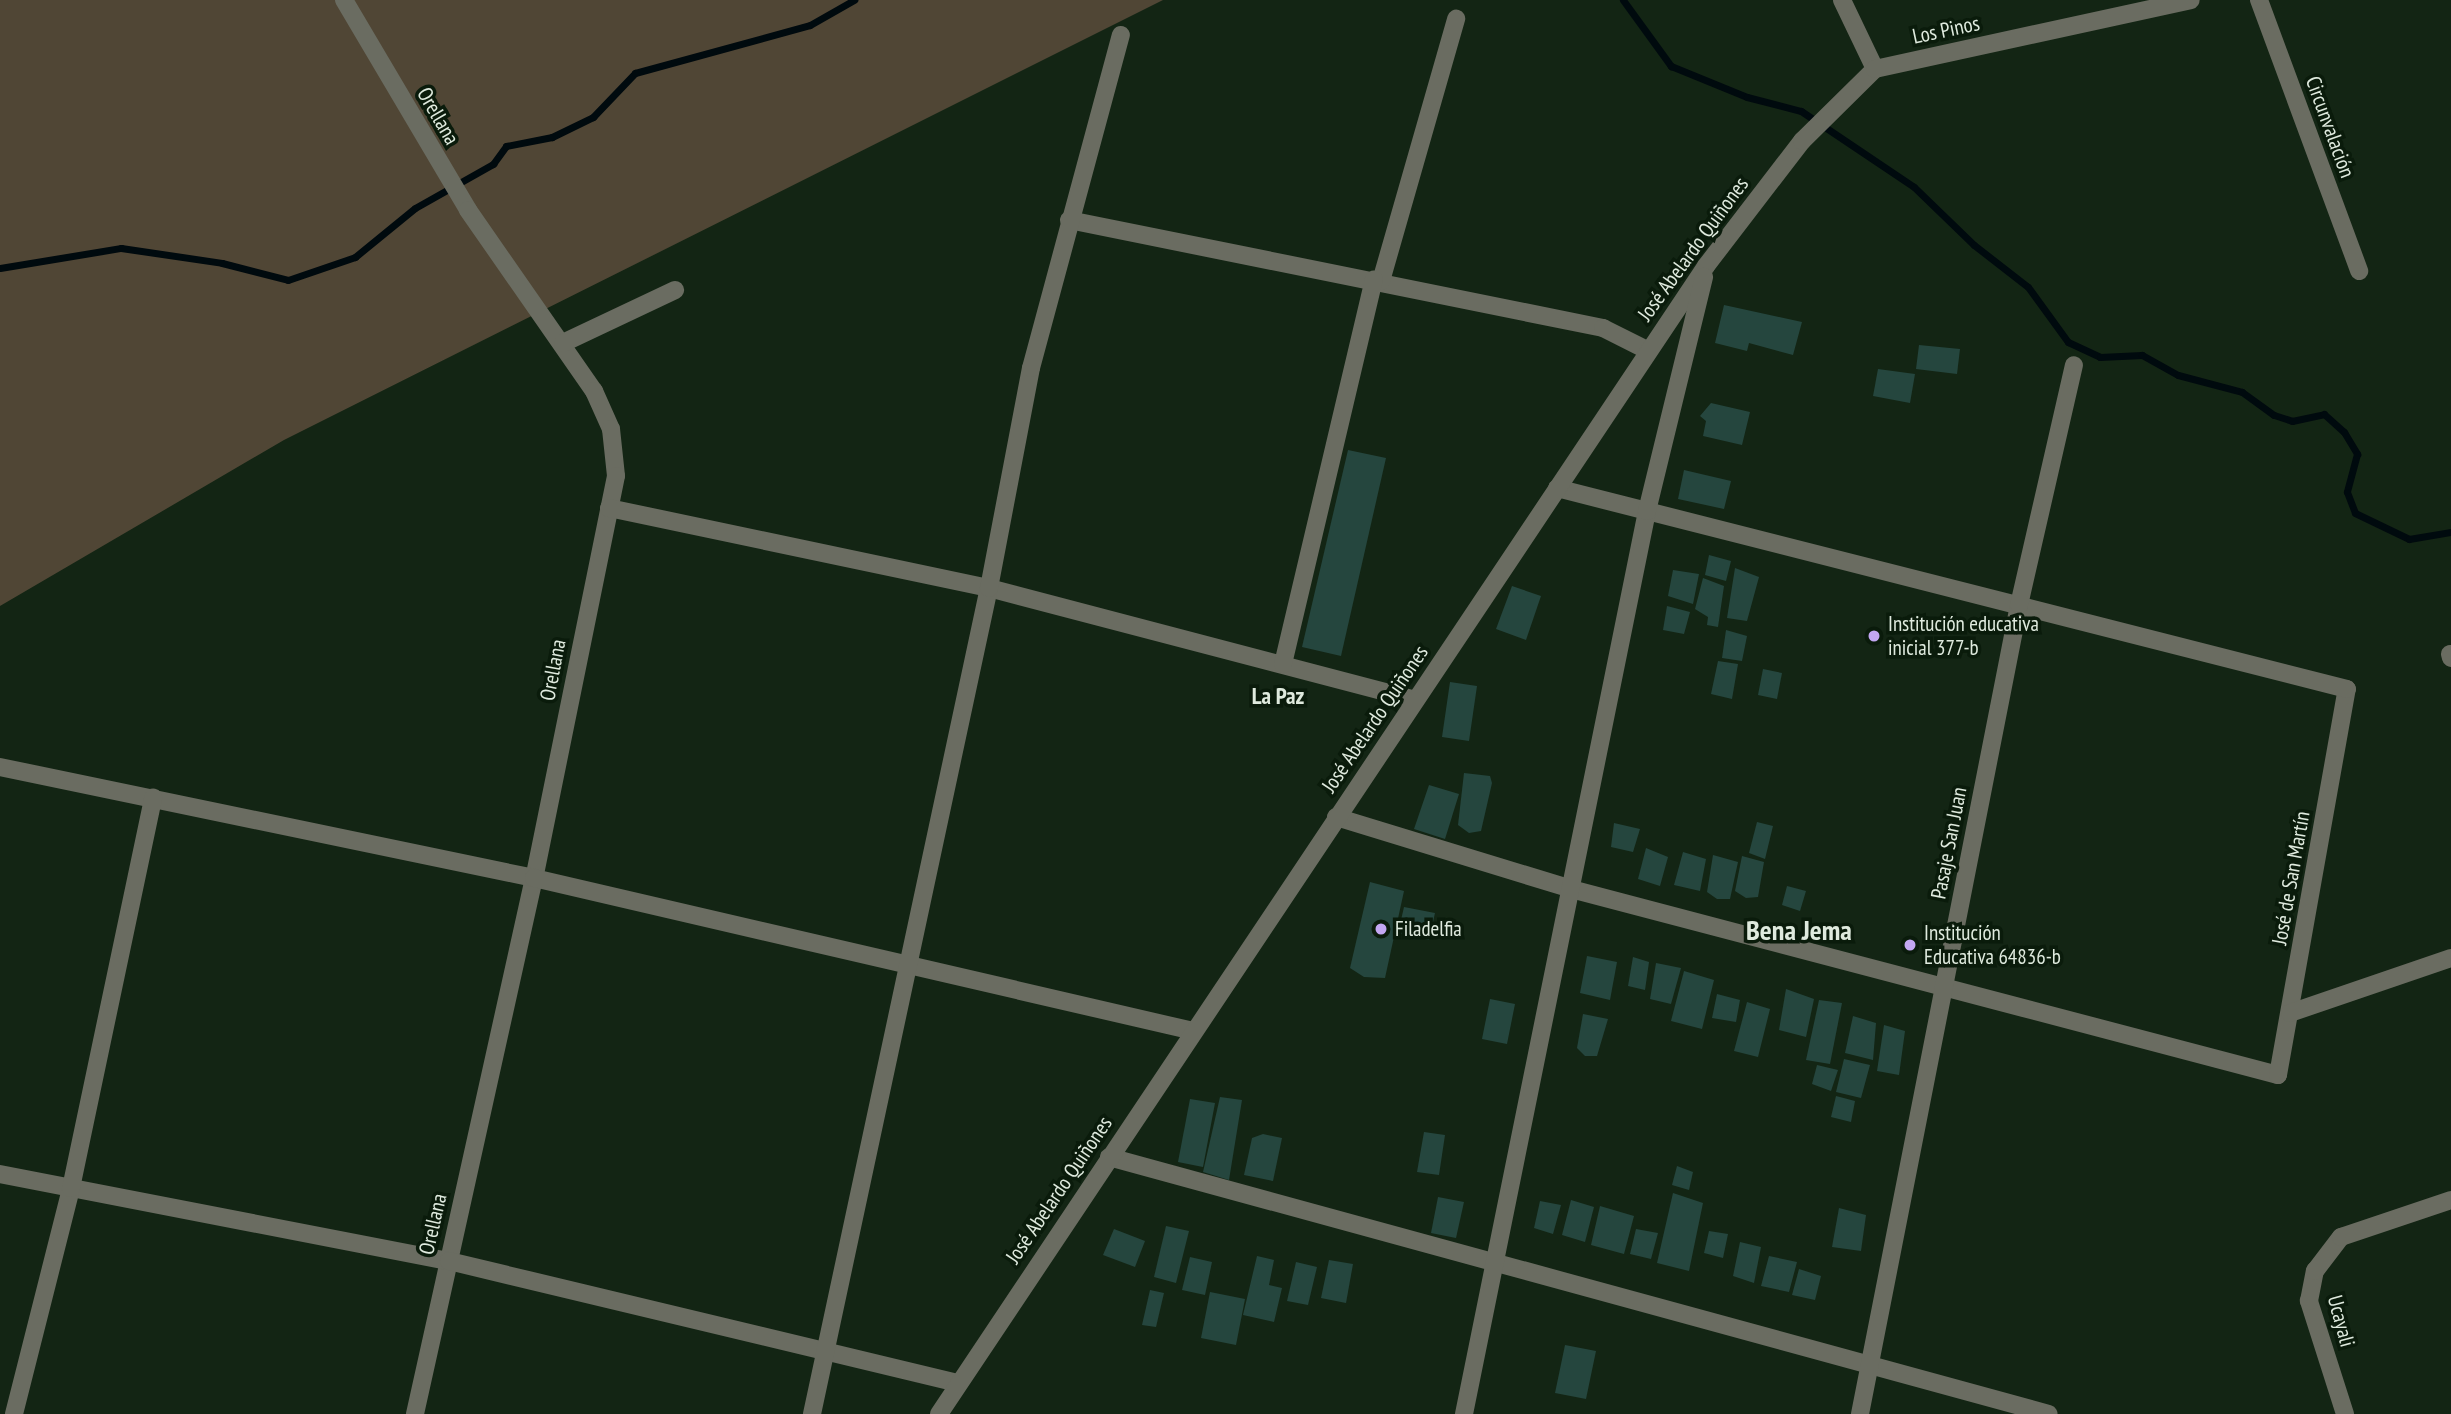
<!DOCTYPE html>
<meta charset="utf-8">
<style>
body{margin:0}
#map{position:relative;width:2451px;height:1414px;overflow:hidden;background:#132514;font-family:"PT Sans Narrow",sans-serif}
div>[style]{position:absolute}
.green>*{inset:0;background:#504635}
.stream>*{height:7px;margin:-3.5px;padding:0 3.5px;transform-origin:3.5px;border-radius:3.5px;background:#000a0e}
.building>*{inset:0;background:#25463e}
.minor>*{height:18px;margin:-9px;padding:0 9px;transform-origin:9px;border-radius:9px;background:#6a6c61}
.dots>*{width:19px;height:19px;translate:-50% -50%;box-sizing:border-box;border:4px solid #0a1b0b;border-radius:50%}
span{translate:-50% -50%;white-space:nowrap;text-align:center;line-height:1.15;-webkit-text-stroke:7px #0a1b0b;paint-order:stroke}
.street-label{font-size:21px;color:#dfeade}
.poi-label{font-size:21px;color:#dfeade}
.left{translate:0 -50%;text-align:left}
.neighbourhood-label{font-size:23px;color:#dfeade;font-weight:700}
.district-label{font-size:28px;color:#dfeade;font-weight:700}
</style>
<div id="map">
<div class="green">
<i style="clip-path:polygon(0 0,1163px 0,284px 440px,0 606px)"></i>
</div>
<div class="stream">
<i style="left:1623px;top:0;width:82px;rotate:54deg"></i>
<i style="left:1671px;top:66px;width:82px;rotate:22.2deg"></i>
<i style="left:1747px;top:97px;width:56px;rotate:14.5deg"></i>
<i style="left:1801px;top:111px;width:136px;rotate:33.9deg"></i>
<i style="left:1914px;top:187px;width:83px;rotate:44deg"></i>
<i style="left:1974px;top:245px;width:68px;rotate:37.9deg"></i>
<i style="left:2028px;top:287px;width:68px;rotate:54deg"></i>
<i style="left:2068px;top:342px;width:35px;rotate:25deg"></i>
<i style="left:2100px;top:357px;width:42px;rotate:-2.7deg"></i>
<i style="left:2142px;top:355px;width:41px;rotate:29.1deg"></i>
<i style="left:2178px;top:375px;width:66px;rotate:14.9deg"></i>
<i style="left:2242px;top:392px;width:39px;rotate:36deg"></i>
<i style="left:2274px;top:415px;width:19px;rotate:18deg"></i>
<i style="left:2292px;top:421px;width:33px;rotate:-12deg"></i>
<i style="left:2324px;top:414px;width:27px;rotate:42deg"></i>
<i style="left:2344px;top:432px;width:26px;rotate:59deg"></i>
<i style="left:2357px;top:454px;width:39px;rotate:105deg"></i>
<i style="left:2347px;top:492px;width:22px;rotate:69deg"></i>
<i style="left:2355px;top:513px;width:60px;rotate:25.7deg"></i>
<i style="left:2409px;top:539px;width:43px;rotate:-9.5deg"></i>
<i style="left:0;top:268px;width:123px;rotate:-9.4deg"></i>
<i style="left:121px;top:248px;width:102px;rotate:8.4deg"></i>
<i style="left:222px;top:263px;width:68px;rotate:14.4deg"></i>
<i style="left:288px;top:280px;width:71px;rotate:-18.9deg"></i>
<i style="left:355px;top:257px;width:77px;rotate:-39.2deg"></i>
<i style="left:415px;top:208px;width:90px;rotate:-29.4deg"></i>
<i style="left:493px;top:164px;width:22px;rotate:-54deg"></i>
<i style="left:506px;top:146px;width:47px;rotate:-11.1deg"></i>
<i style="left:552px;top:137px;width:46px;rotate:-26deg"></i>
<i style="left:593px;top:117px;width:61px;rotate:-46.3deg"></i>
<i style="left:635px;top:73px;width:181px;rotate:-15.3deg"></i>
<i style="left:810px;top:25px;width:51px;rotate:-29.6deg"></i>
</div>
<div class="building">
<i style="clip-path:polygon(1724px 305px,1802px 322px,1793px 355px,1749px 343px,1747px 351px,1715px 343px)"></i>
<i style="clip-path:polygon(1919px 345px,1960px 349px,1957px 374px,1916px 369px)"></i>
<i style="clip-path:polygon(1878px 369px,1915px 374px,1910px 403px,1873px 396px)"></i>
<i style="clip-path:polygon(1711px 403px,1750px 412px,1742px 445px,1703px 436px,1706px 421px,1700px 416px)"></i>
<i style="clip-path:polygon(1348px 450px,1386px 458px,1341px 656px,1302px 647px)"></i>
<i style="clip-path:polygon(1684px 470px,1731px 481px,1724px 509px,1678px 499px)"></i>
<i style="clip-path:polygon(1709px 555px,1731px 561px,1726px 581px,1705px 575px)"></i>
<i style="clip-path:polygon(1735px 568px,1759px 577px,1747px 621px,1727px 618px)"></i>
<i style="clip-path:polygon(1673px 570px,1699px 574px,1693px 604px,1668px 596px)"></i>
<i style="clip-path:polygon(1703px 578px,1724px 586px,1718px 627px,1707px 625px,1708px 617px,1695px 609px)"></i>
<i style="clip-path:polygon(1512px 586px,1541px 596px,1526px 640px,1496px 629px)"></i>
<i style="clip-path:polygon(1667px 606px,1690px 612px,1684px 634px,1663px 630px)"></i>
<i style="clip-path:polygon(1726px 630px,1747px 636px,1742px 661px,1722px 658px)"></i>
<i style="clip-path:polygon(1718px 661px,1738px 664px,1732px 699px,1711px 694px)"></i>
<i style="clip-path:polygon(1763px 669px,1782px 673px,1777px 699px,1758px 695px)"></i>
<i style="clip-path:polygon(1450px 682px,1477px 686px,1469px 741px,1442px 737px)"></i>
<i style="clip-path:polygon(1464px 773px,1490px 776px,1492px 783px,1481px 831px,1469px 833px,1458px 825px)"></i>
<i style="clip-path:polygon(1429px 785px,1459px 794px,1445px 839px,1414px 829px)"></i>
<i style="clip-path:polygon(1757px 822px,1773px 826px,1765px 859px,1749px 853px)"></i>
<i style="clip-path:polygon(1614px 823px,1640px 829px,1633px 852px,1611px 847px)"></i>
<i style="clip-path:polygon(1646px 848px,1668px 857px,1660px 886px,1638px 879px)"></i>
<i style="clip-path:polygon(1683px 852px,1706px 859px,1700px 891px,1674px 885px)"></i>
<i style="clip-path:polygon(1713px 855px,1738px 862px,1730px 899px,1717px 899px,1707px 892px)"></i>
<i style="clip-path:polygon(1742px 856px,1764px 862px,1758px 897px,1746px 898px,1735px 891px)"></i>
<i style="clip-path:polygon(1370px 882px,1404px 891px,1385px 978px,1364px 977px,1350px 968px)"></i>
<i style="clip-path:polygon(1787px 886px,1806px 891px,1800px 911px,1782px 905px)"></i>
<i style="clip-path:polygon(1404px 907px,1435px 913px,1429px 940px,1398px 933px)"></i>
<i style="clip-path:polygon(1587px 956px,1617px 962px,1610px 1000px,1580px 993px)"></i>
<i style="clip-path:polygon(1633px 957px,1649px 962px,1645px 990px,1628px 986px)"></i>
<i style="clip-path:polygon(1656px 963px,1681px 968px,1671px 1004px,1650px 999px)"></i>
<i style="clip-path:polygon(1684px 971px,1714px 980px,1702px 1029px,1671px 1021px)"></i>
<i style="clip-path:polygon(1786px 989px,1814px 999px,1806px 1037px,1779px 1030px)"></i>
<i style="clip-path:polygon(1717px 994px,1740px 1000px,1736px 1022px,1712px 1018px)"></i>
<i style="clip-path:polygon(1490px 999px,1515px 1004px,1507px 1044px,1482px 1039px)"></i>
<i style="clip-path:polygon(1819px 1000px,1842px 1003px,1830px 1064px,1806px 1060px)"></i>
<i style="clip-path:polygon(1747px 1002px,1770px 1009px,1758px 1057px,1734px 1051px)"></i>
<i style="clip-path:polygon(1583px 1014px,1608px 1019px,1597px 1056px,1585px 1056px,1577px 1048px)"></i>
<i style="clip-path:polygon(1853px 1016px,1876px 1023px,1873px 1060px,1845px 1053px)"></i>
<i style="clip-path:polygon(1884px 1025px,1905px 1031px,1899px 1075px,1877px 1071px)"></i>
<i style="clip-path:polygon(1844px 1059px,1870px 1065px,1861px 1098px,1836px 1092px)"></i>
<i style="clip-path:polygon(1817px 1065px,1838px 1070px,1831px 1091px,1812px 1084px)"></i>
<i style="clip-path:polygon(1836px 1096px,1855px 1101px,1851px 1122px,1831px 1117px)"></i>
<i style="clip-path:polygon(1220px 1097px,1242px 1100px,1229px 1180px,1203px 1172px)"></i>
<i style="clip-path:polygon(1190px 1099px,1215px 1103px,1203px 1167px,1178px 1162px)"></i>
<i style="clip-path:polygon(1424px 1132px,1445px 1135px,1439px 1175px,1417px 1172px)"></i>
<i style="clip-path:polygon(1263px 1134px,1282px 1138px,1273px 1181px,1244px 1175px,1252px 1138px)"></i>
<i style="clip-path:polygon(1677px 1166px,1693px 1172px,1689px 1190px,1672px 1185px)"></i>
<i style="clip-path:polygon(1673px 1193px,1703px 1203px,1689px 1271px,1657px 1263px)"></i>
<i style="clip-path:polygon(1438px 1197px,1464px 1202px,1456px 1238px,1431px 1233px)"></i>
<i style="clip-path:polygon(1571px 1200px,1594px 1207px,1585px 1242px,1562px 1235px)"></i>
<i style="clip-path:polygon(1540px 1201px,1561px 1205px,1553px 1234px,1534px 1228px)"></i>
<i style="clip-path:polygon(1600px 1206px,1634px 1216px,1624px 1254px,1591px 1245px)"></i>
<i style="clip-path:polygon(1839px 1208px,1866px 1215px,1861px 1251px,1832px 1247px)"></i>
<i style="clip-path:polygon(1166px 1226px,1189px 1231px,1176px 1283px,1154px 1277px)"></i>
<i style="clip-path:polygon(1114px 1229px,1145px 1241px,1135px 1267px,1103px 1255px)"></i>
<i style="clip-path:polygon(1636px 1229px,1658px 1233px,1651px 1259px,1630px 1254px)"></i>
<i style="clip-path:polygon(1709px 1231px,1728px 1234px,1723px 1258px,1704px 1253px)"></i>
<i style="clip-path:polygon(1740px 1242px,1761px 1247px,1754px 1283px,1733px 1276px)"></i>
<i style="clip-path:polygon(1257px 1256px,1274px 1260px,1269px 1285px,1282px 1288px,1274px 1322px,1243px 1315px)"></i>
<i style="clip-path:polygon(1769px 1256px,1797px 1262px,1789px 1292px,1761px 1286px)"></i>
<i style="clip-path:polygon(1190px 1257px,1212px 1262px,1205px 1295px,1182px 1290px)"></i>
<i style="clip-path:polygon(1329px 1260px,1353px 1264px,1346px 1303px,1321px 1298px)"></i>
<i style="clip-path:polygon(1296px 1262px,1317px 1267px,1308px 1305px,1287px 1301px)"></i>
<i style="clip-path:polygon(1799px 1269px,1821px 1276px,1815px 1300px,1792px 1295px)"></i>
<i style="clip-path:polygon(1150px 1290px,1164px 1293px,1156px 1327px,1142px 1325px)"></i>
<i style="clip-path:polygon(1210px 1292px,1245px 1299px,1236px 1345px,1201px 1338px)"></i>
<i style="clip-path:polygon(1565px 1345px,1596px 1351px,1586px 1399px,1555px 1393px)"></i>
</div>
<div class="minor">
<i style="left:344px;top:0;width:244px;rotate:59.4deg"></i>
<i style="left:468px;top:210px;width:221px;rotate:55.2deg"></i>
<i style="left:594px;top:391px;width:42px;rotate:65.9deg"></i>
<i style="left:611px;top:429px;width:47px;rotate:83.9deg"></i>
<i style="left:616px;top:476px;width:410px;rotate:101.5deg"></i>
<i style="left:534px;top:878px;width:549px;rotate:102.52deg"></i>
<i style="left:1842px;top:0;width:76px;rotate:64.4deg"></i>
<i style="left:2259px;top:0;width:289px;rotate:69.7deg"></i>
<i style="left:1069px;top:220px;width:545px;rotate:11.43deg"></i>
<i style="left:1603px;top:328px;width:51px;rotate:26.6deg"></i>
<i style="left:1381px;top:281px;width:273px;rotate:-74deg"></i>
<i style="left:563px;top:343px;width:124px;rotate:-25.3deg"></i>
<i style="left:609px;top:508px;width:388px;rotate:11.9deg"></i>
<i style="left:989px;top:588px;width:440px;rotate:14.7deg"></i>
<i style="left:2450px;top:654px;width:4px;rotate:76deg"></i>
<i style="left:1283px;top:664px;width:395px;rotate:-76.7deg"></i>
<i style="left:0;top:767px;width:545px;rotate:11.74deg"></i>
<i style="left:534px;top:878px;width:677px;rotate:13.07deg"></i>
<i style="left:1336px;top:817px;width:246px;rotate:17deg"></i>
<i style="left:1571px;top:889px;width:731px;rotate:14.74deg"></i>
<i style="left:2278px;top:1075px;width:392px;rotate:-79.9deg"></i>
<i style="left:2347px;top:689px;width:815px;rotate:-165.73deg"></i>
<i style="left:2290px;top:1013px;width:170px;rotate:-18.9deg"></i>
<i style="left:1109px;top:1157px;width:974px;rotate:15.29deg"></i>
<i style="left:0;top:1174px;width:457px;rotate:11deg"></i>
<i style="left:449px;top:1261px;width:523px;rotate:13.48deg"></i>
<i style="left:14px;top:1414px;width:233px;rotate:-75.8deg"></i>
<i style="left:71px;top:1188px;width:399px;rotate:-78.1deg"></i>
<i style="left:812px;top:1414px;width:845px;rotate:-77.91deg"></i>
<i style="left:989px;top:588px;width:224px;rotate:-79.2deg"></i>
<i style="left:1031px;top:368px;width:345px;rotate:-74.9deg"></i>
<i style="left:939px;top:1414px;width:1381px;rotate:-56.25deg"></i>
<i style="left:1706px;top:266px;width:158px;rotate:-52.5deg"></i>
<i style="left:1802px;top:141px;width:103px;rotate:-44.6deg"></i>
<i style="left:1875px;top:69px;width:323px;rotate:-12.3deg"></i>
<i style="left:1464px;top:1414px;width:921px;rotate:-78.54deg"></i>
<i style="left:1647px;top:511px;width:241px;rotate:-76.3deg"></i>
<i style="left:1860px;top:1414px;width:824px;rotate:-78.88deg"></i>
<i style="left:2019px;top:605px;width:246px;rotate:-77.1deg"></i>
<i style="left:2345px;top:1414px;width:119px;rotate:-107.7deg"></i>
<i style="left:2309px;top:1301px;width:31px;rotate:-79deg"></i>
<i style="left:2315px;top:1271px;width:43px;rotate:-52.6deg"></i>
<i style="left:2341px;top:1237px;width:116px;rotate:-18.6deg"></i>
</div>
<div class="dots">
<i style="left:1874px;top:636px;background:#c3a7f2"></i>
<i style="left:1381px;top:929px;background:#c3a7f2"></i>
<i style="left:1910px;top:945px;background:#c3a7f2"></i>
</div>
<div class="street-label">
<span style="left:1946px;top:30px;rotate:-12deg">Los Pinos</span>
<span style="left:438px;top:116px;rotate:60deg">Orellana</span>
<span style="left:2330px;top:127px;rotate:70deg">Circunvalación</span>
<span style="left:1693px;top:249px;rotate:-54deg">José Abelardo Quiñones</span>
<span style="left:553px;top:670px;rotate:-79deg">Orellana</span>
<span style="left:1375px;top:719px;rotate:-56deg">José Abelardo Quiñones</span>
<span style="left:1949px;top:843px;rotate:-79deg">Pasaje San Juan</span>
<span style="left:2291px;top:878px;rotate:-80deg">José de San Martín</span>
<span style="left:1059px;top:1190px;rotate:-56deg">José Abelardo Quiñones</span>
<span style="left:433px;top:1224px;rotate:-77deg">Orellana</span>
<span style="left:2341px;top:1321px;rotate:75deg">Ucayali</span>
</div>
<div class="poi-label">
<span class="left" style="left:1888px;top:636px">Institución educativa<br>inicial 377-b</span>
<span class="left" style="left:1395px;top:929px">Filadelfia</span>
<span class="left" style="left:1924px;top:945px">Institución<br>Educativa 64836-b</span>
</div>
<div class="neighbourhood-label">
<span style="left:1278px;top:696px">La Paz</span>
</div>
<div class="district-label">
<span style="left:1799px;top:930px">Bena Jema</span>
</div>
</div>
